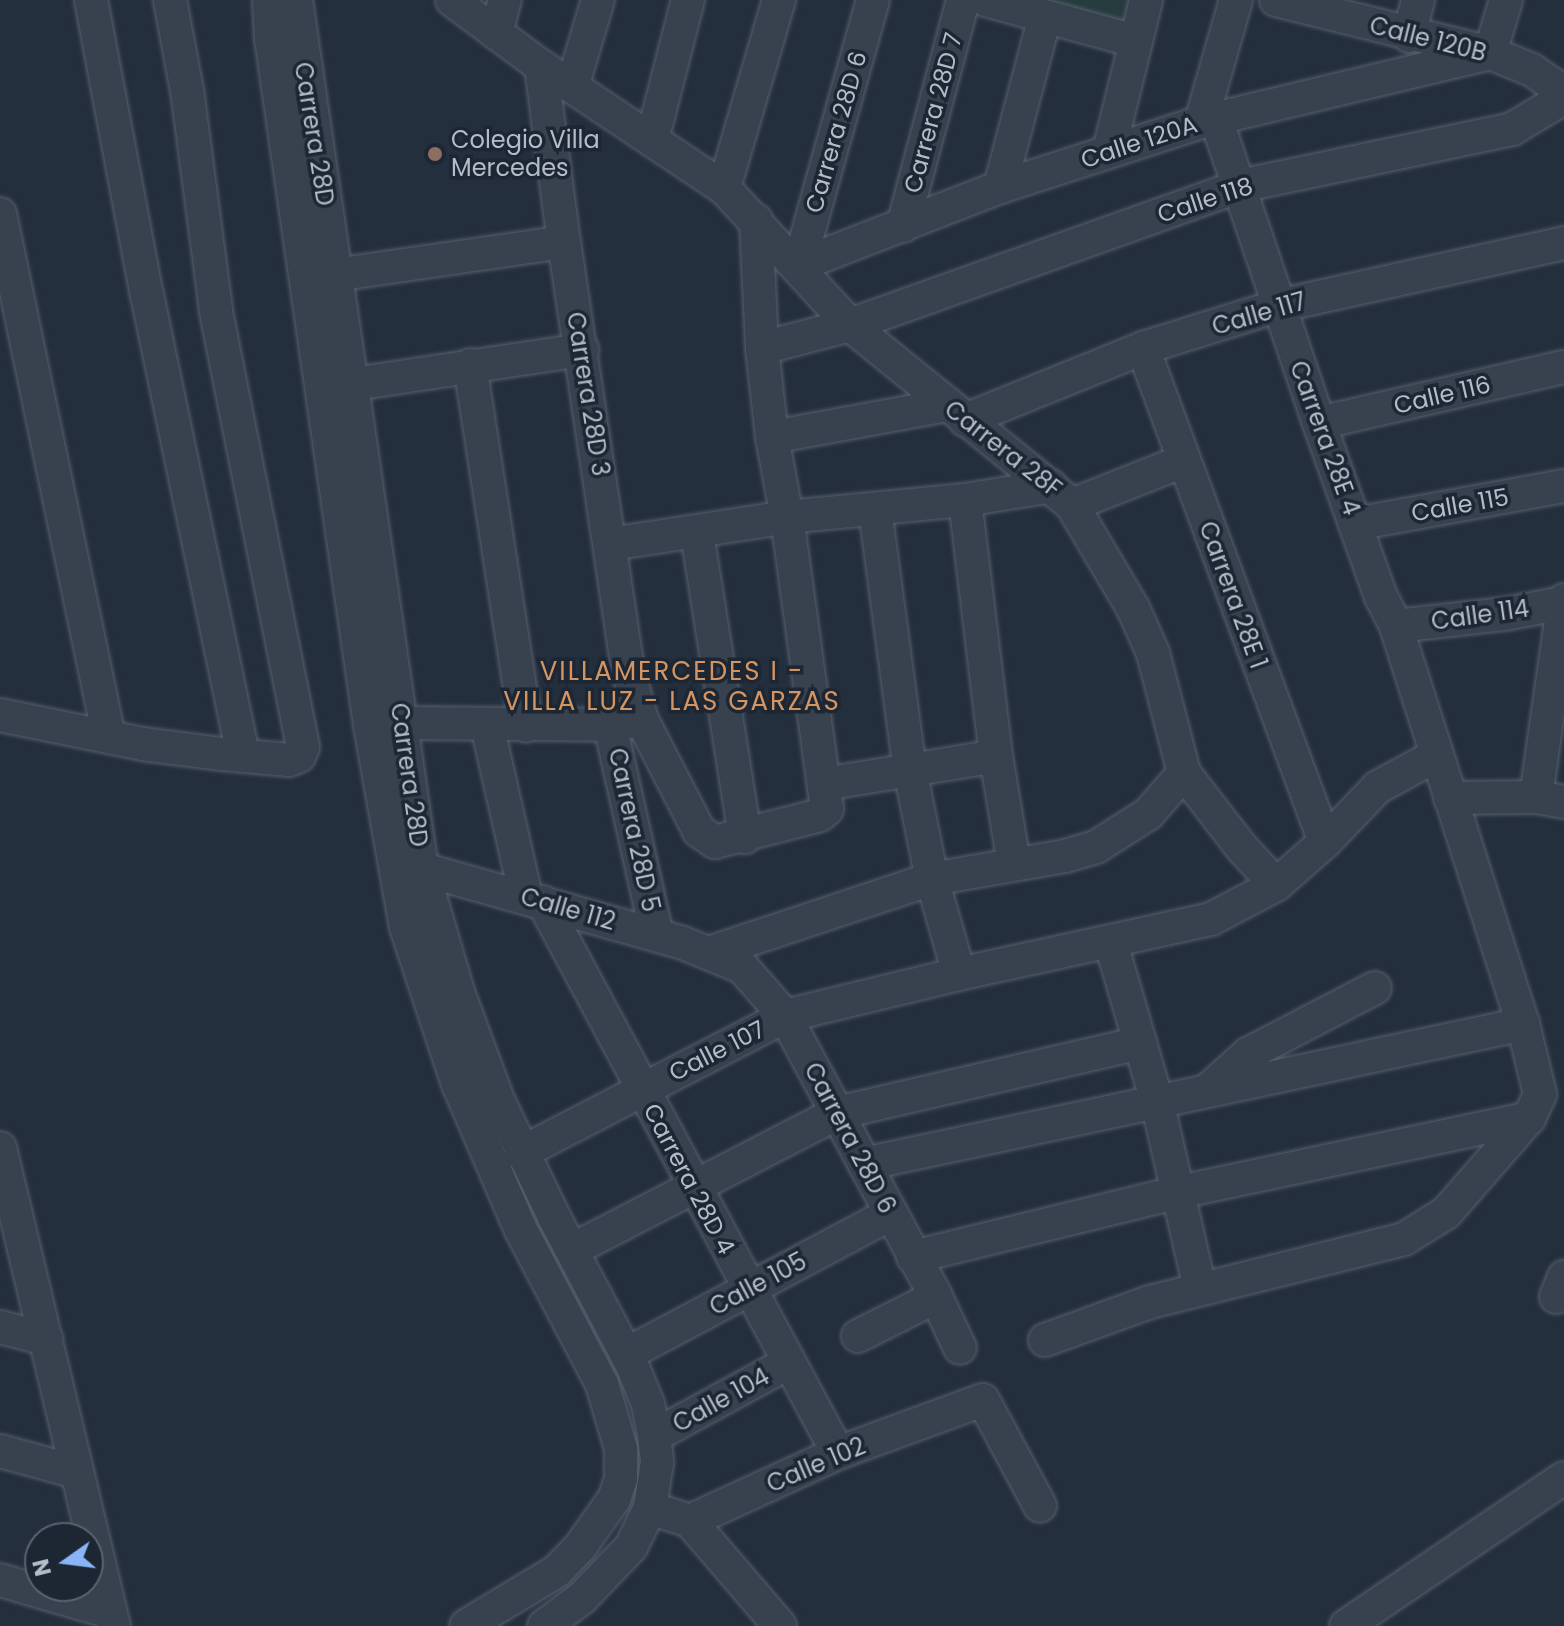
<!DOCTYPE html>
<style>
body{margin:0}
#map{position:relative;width:1564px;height:1626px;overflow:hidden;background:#242f3e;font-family:Poppins,sans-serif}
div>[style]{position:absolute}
.green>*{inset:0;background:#263c3f}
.roads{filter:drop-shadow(0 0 2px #565f6c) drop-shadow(0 0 2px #565f6c)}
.minor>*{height:32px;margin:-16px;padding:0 16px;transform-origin:16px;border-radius:16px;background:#38414e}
.dots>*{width:22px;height:22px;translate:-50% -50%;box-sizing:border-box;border:4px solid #1d2633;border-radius:50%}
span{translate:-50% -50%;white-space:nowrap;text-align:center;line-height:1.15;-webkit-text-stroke:7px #1d2633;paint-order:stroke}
.street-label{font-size:24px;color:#b4bcc9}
.poi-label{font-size:24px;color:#b4bcc9}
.left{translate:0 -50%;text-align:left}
.neighbourhood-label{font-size:26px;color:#d59563;letter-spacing:2px}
.north{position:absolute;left:24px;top:1522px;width:80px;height:80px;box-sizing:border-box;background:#1d2633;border:2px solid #59626f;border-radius:50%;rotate:256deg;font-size:22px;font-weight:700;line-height:32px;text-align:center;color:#b4bcc9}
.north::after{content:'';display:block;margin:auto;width:28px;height:36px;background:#8ab4f8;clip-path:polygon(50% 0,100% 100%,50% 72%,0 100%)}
</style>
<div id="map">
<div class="green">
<i style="clip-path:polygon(1001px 0,1137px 0,1128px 35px)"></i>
</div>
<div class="roads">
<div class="minor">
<i style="left:91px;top:0;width:300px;rotate:79.3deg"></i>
<i style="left:147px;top:295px;width:470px;rotate:78.2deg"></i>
<i style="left:269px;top:0;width:38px;rotate:87deg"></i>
<i style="left:271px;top:38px;width:694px;rotate:81.8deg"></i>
<i style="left:370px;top:725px;width:205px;rotate:79.9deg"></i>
<i style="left:406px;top:927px;width:165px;rotate:71.7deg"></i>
<i style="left:458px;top:1084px;width:157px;rotate:66.7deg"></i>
<i style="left:520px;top:1228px;width:176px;rotate:62.3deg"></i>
<i style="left:602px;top:1384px;width:68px;rotate:73.7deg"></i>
<i style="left:621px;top:1449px;width:30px;rotate:90deg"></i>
<i style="left:621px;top:1479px;width:21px;rotate:109deg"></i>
<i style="left:614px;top:1499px;width:59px;rotate:125.3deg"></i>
<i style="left:580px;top:1547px;width:33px;rotate:134deg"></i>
<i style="left:557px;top:1571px;width:106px;rotate:148.9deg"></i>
<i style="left:296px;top:0;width:878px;rotate:81.75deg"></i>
<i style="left:422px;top:869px;width:128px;rotate:73.7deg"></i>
<i style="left:458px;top:992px;width:115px;rotate:69.7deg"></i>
<i style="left:498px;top:1100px;width:130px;rotate:64.4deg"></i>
<i style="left:554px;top:1217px;width:167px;rotate:62.2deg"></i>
<i style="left:632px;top:1365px;width:42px;rotate:67.7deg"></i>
<i style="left:648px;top:1404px;width:33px;rotate:79deg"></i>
<i style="left:654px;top:1436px;width:26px;rotate:83deg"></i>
<i style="left:657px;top:1462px;width:47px;rotate:98.7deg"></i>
<i style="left:650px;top:1508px;width:43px;rotate:116deg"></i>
<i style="left:631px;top:1547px;width:71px;rotate:133.9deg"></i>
<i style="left:582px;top:1598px;width:47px;rotate:143.6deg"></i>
<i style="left:452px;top:0;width:111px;rotate:36.6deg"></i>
<i style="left:541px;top:66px;width:220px;rotate:33.7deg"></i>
<i style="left:724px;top:188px;width:186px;rotate:47.4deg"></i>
<i style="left:850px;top:325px;width:286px;rotate:39deg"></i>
<i style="left:1072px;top:505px;width:120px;rotate:59.4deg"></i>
<i style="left:1133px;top:608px;width:49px;rotate:66deg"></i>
<i style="left:1153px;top:653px;width:124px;rotate:75.5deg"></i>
<i style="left:1184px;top:773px;width:95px;rotate:52.3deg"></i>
<i style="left:1242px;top:848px;width:50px;rotate:47.4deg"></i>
<i style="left:986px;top:0;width:155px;rotate:15.4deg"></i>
<i style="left:1276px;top:0;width:220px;rotate:13.9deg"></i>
<i style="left:1490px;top:53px;width:45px;rotate:22deg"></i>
<i style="left:1532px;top:70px;width:39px;rotate:35deg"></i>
<i style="left:496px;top:33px;width:34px;rotate:-75deg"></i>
<i style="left:1409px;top:36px;width:37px;rotate:-76deg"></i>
<i style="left:1490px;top:53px;width:55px;rotate:-73.2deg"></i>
<i style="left:541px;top:66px;width:177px;rotate:82.6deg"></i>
<i style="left:564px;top:242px;width:434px;rotate:81.5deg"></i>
<i style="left:628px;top:671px;width:51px;rotate:74.1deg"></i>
<i style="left:642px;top:720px;width:125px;rotate:62.8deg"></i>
<i style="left:699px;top:831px;width:19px;rotate:35deg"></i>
<i style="left:715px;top:842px;width:108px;rotate:-14.4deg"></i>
<i style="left:820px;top:815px;width:9px;rotate:-41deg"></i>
<i style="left:827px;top:809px;width:295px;rotate:-97.8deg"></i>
<i style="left:787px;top:517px;width:81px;rotate:-100.6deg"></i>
<i style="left:772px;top:437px;width:90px;rotate:-96.4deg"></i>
<i style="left:762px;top:348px;width:128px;rotate:-92.7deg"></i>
<i style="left:572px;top:87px;width:91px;rotate:-73.4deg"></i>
<i style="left:1201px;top:122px;width:127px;rotate:-74deg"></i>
<i style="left:652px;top:140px;width:145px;rotate:-75.6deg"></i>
<i style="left:1109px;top:151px;width:155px;rotate:-76.2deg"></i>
<i style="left:1000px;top:187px;width:176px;rotate:-75.2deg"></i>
<i style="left:724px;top:188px;width:196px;rotate:-73.7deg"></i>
<i style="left:0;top:214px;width:534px;rotate:78.23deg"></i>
<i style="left:903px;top:226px;width:234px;rotate:-75.1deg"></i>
<i style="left:799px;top:265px;width:216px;rotate:-21.2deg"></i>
<i style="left:1000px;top:187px;width:211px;rotate:-17.9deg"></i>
<i style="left:1201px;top:122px;width:297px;rotate:-13.4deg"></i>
<i style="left:799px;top:265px;width:275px;rotate:-74.4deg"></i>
<i style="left:335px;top:275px;width:231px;rotate:-8.2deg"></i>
<i style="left:762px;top:348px;width:91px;rotate:-14.6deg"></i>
<i style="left:850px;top:325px;width:414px;rotate:-19.6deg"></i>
<i style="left:1240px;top:186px;width:278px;rotate:-11.8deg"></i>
<i style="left:1512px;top:129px;width:61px;rotate:-30.8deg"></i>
<i style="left:1143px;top:348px;width:526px;rotate:69.78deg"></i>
<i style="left:470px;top:365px;width:365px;rotate:81.2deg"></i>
<i style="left:354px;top:384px;width:231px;rotate:-8.5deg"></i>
<i style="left:965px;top:420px;width:192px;rotate:-22deg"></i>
<i style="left:1143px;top:348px;width:141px;rotate:-17.3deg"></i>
<i style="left:1278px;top:306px;width:293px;rotate:-12.4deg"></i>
<i style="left:1319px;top:423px;width:251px;rotate:-12.9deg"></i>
<i style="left:772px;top:437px;width:177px;rotate:-10.4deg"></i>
<i style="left:965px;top:500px;width:258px;rotate:83.1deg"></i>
<i style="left:996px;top:756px;width:109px;rotate:80.5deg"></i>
<i style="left:1072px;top:505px;width:119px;rotate:-21.6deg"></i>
<i style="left:875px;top:509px;width:263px;rotate:82.4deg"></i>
<i style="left:910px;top:770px;width:111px;rotate:78.6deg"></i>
<i style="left:932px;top:879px;width:135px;rotate:-9.8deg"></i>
<i style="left:1065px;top:856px;width:32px;rotate:-16deg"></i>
<i style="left:1096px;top:847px;width:62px;rotate:-32.4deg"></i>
<i style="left:1148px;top:814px;width:55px;rotate:-48.7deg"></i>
<i style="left:1355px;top:524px;width:212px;rotate:-10.3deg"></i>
<i style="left:697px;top:533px;width:308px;rotate:81deg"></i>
<i style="left:611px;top:544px;width:178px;rotate:-8.7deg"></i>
<i style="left:787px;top:517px;width:179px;rotate:-5.5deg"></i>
<i style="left:965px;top:500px;width:87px;rotate:-9.2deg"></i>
<i style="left:1396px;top:626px;width:110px;rotate:-6.3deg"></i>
<i style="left:1505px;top:614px;width:59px;rotate:-10.7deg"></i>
<i style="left:0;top:715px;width:145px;rotate:11.5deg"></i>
<i style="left:142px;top:744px;width:81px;rotate:7.1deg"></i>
<i style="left:222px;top:754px;width:67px;rotate:5.1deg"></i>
<i style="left:289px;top:760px;width:11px;rotate:-22deg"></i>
<i style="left:299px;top:756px;width:10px;rotate:-66deg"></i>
<i style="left:303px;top:747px;width:446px;rotate:-101.3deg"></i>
<i style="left:216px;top:310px;width:221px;rotate:-97.5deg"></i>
<i style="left:187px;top:91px;width:93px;rotate:-100.6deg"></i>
<i style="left:401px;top:723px;width:209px;rotate:0.5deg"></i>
<i style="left:610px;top:725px;width:32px;rotate:-9deg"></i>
<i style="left:487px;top:725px;width:176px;rotate:77.2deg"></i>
<i style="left:610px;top:725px;width:215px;rotate:77.4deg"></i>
<i style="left:824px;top:784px;width:174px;rotate:-9.2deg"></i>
<i style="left:1536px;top:797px;width:199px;rotate:-81.9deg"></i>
<i style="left:1450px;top:798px;width:86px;rotate:-0.7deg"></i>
<i style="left:1536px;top:797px;width:28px;rotate:10deg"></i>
<i style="left:422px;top:869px;width:271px;rotate:15.8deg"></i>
<i style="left:683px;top:943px;width:64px;rotate:22.1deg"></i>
<i style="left:742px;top:967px;width:65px;rotate:48.7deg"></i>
<i style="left:785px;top:1016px;width:319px;rotate:61.7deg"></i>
<i style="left:936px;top:1297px;width:56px;rotate:64.8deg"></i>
<i style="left:543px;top:902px;width:625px;rotate:61.84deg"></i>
<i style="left:1111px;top:943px;width:165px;rotate:73.8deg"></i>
<i style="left:1157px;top:1101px;width:192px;rotate:77.1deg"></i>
<i style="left:712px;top:952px;width:232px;rotate:-18.4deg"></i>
<i style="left:932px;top:879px;width:99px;rotate:74.1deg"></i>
<i style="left:1208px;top:1090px;width:54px;rotate:-42deg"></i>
<i style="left:1248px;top:1054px;width:143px;rotate:-27.5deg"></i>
<i style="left:0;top:1148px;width:491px;rotate:76.6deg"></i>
<i style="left:521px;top:1153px;width:297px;rotate:-27.4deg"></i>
<i style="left:785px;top:1016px;width:179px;rotate:-13.6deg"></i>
<i style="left:959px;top:974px;width:258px;rotate:-12.3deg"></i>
<i style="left:1211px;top:919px;width:73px;rotate:-27.6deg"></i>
<i style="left:1276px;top:885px;width:65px;rotate:-41.3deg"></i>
<i style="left:1325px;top:842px;width:76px;rotate:-46.1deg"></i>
<i style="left:1378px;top:787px;width:65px;rotate:-28.5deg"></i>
<i style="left:864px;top:1164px;width:674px;rotate:-11.99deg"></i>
<i style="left:572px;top:1250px;width:298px;rotate:-27.3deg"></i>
<i style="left:837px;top:1113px;width:311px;rotate:-13deg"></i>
<i style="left:913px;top:1257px;width:274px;rotate:-13.7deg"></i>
<i style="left:1179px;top:1192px;width:358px;rotate:-11.9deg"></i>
<i style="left:1556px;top:1297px;width:22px;rotate:-68deg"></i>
<i style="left:0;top:1327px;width:48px;rotate:14.6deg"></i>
<i style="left:858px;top:1336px;width:87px;rotate:-26.6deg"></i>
<i style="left:1045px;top:1340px;width:112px;rotate:-19.9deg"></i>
<i style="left:1150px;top:1302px;width:262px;rotate:-13.9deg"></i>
<i style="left:1404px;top:1239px;width:49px;rotate:-31.8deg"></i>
<i style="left:1446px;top:1213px;width:126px;rotate:-48.9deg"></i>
<i style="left:1529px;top:1118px;width:26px;rotate:-65deg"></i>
<i style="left:1540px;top:1094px;width:72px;rotate:-103.7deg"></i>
<i style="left:1523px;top:1024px;width:418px;rotate:-107.7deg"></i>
<i style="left:1396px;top:626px;width:33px;rotate:-117deg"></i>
<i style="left:1381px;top:597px;width:185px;rotate:-109.6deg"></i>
<i style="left:1319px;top:423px;width:321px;rotate:-108.7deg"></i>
<i style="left:627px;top:1354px;width:298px;rotate:-28deg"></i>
<i style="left:654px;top:1436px;width:153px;rotate:-28.6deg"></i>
<i style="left:0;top:1451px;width:80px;rotate:15.3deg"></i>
<i style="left:650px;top:1508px;width:42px;rotate:18deg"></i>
<i style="left:690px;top:1521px;width:163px;rotate:-24.7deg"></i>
<i style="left:838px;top:1453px;width:154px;rotate:-20.1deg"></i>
<i style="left:983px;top:1400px;width:120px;rotate:61.7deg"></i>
<i style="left:690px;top:1521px;width:138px;rotate:49.4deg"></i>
<i style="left:0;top:1580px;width:115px;rotate:16.2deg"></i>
<i style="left:1346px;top:1626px;width:263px;rotate:-34.2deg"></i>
</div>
</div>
<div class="dots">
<i style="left:435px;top:154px;background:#8d6e63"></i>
</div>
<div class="street-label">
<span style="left:1428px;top:39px;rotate:14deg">Calle 120B</span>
<span style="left:933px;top:113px;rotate:-75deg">Carrera 28D 7</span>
<span style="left:836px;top:132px;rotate:-74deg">Carrera 28D 6</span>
<span style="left:314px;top:134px;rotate:81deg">Carrera 28D</span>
<span style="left:1139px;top:142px;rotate:-18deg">Calle 120A</span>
<span style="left:1205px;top:200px;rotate:-18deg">Calle 118</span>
<span style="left:1259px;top:314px;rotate:-16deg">Calle 117</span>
<span style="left:588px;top:394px;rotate:81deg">Carrera 28D 3</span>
<span style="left:1442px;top:395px;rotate:-13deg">Calle 116</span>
<span style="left:1325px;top:438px;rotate:70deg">Carrera 28E 4</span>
<span style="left:1003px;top:449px;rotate:38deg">Carrera 28F</span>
<span style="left:1460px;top:505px;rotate:-10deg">Calle 115</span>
<span style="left:1233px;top:595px;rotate:70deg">Carrera 28E 1</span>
<span style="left:1480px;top:615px;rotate:-8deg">Calle 114</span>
<span style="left:409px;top:775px;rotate:82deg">Carrera 28D</span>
<span style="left:634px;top:830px;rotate:78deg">Carrera 28D 5</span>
<span style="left:568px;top:909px;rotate:16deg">Calle 112</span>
<span style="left:717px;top:1051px;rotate:-27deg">Calle 107</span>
<span style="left:850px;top:1138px;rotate:62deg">Carrera 28D 6</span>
<span style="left:689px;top:1179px;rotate:62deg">Carrera 28D 4</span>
<span style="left:758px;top:1284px;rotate:-28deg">Calle 105</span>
<span style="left:721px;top:1400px;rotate:-29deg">Calle 104</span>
<span style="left:816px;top:1465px;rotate:-23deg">Calle 102</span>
</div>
<div class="poi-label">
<span class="left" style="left:451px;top:154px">Colegio Villa<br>Mercedes</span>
</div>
<div class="neighbourhood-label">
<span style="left:672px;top:687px">VILLAMERCEDES I -<br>VILLA LUZ - LAS GARZAS</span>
</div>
<div class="north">N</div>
</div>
